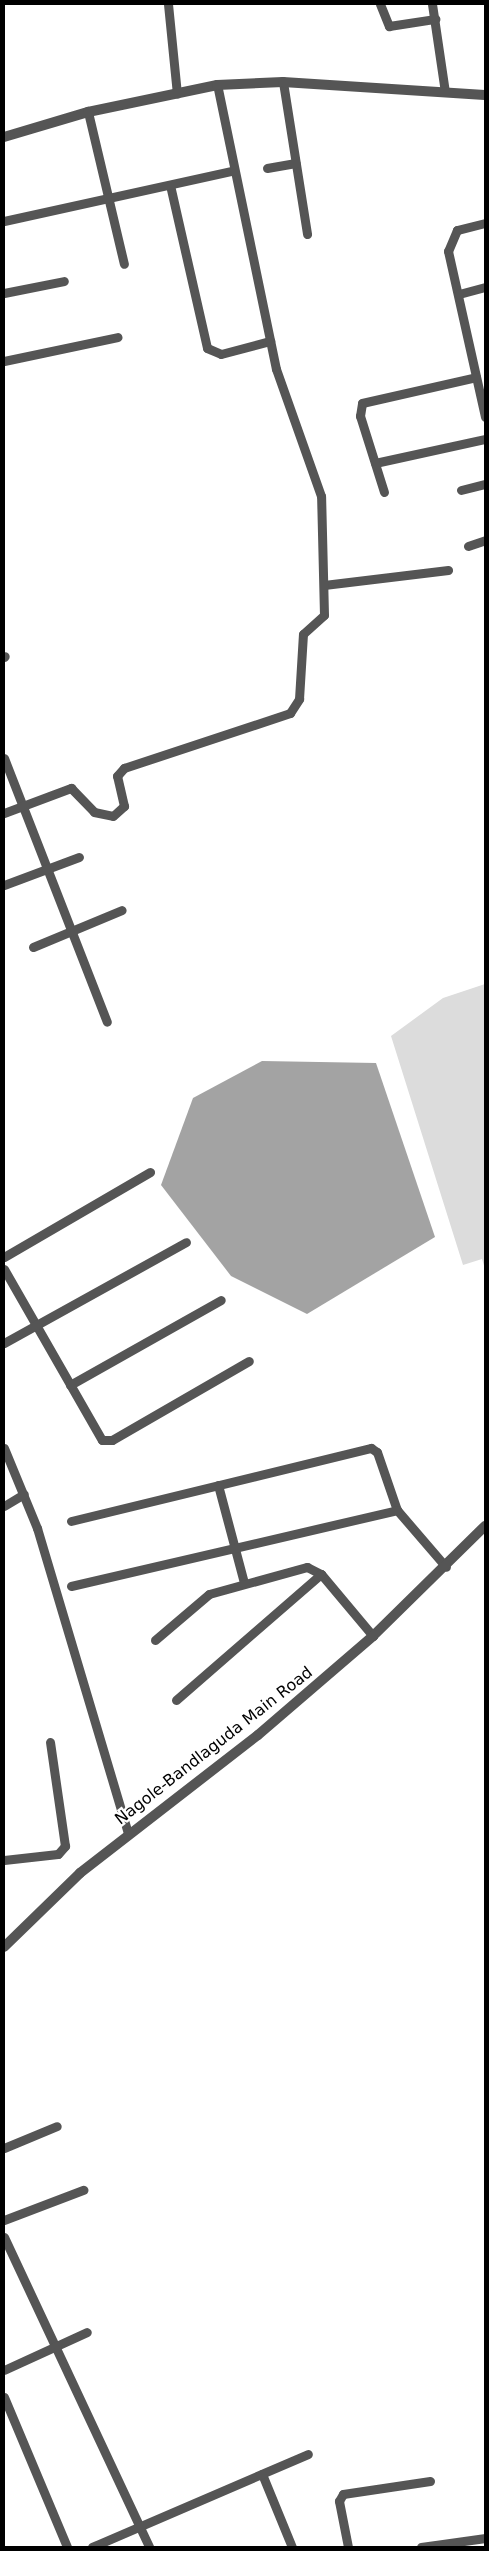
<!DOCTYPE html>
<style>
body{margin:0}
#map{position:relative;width:489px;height:2551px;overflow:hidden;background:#fff;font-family:"DejaVu Sans",sans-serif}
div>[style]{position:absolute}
.green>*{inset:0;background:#dcdcdc}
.water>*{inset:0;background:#a3a3a3}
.minor>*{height:9px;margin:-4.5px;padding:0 4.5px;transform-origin:4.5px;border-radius:4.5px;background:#555}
.tertiary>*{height:10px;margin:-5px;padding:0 5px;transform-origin:5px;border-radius:5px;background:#555}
span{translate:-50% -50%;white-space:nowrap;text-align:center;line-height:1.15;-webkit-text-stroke:4.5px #fff;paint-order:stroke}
.street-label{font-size:16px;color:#000}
.frame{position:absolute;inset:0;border:5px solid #000;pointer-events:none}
</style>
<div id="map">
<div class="green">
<i style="clip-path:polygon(485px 984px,485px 1269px,482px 1259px,463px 1265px,391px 1036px,443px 998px)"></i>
</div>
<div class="water">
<i style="clip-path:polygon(262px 1061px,376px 1063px,435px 1237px,307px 1314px,231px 1276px,161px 1185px,193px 1098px)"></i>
</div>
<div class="minor">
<i style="left:168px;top:4px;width:90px;rotate:84.3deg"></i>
<i style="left:380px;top:4px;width:24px;rotate:68deg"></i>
<i style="left:389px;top:26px;width:47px;rotate:-8.7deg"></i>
<i style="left:432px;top:4px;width:89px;rotate:81.6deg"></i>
<i style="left:283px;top:82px;width:154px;rotate:81deg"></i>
<i style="left:88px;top:112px;width:156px;rotate:76.7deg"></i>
<i style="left:267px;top:168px;width:29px;rotate:-10deg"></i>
<i style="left:170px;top:185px;width:167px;rotate:77.2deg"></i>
<i style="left:207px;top:348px;width:15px;rotate:23deg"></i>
<i style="left:221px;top:354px;width:51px;rotate:-14.9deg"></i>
<i style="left:4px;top:221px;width:232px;rotate:-12.4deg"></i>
<i style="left:485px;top:223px;width:29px;rotate:166deg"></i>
<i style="left:457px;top:230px;width:23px;rotate:113deg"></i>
<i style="left:448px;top:251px;width:170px;rotate:77.4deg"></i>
<i style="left:4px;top:293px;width:61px;rotate:-11.3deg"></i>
<i style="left:459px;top:294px;width:27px;rotate:-15deg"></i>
<i style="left:4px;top:361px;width:116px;rotate:-11.9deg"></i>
<i style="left:375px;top:463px;width:113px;rotate:-12.3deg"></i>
<i style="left:461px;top:490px;width:25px;rotate:-14deg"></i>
<i style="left:384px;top:492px;width:80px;rotate:-107.5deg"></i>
<i style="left:360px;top:416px;width:13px;rotate:-81deg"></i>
<i style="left:362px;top:403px;width:117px;rotate:-12.8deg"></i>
<i style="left:468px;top:546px;width:18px;rotate:-19deg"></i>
<i style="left:324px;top:585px;width:125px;rotate:-6.9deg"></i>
<i style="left:4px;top:657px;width:1px;rotate:-45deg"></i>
<i style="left:4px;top:758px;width:283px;rotate:68.7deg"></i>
<i style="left:4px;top:813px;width:72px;rotate:-20.5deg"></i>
<i style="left:71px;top:788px;width:33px;rotate:46deg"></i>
<i style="left:94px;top:812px;width:19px;rotate:12deg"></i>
<i style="left:113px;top:816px;width:15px;rotate:-42deg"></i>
<i style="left:124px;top:806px;width:31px;rotate:-103deg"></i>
<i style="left:117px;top:776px;width:11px;rotate:-49deg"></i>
<i style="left:124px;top:768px;width:175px;rotate:-18.3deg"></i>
<i style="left:290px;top:713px;width:17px;rotate:-57deg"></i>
<i style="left:299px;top:699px;width:65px;rotate:-86.5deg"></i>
<i style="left:303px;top:634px;width:28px;rotate:-42deg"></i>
<i style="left:324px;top:615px;width:119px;rotate:-91.4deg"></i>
<i style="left:321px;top:496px;width:135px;rotate:-109.5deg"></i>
<i style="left:276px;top:369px;width:290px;rotate:-101.7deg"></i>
<i style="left:4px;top:885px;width:80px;rotate:-20.5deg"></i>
<i style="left:33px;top:947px;width:96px;rotate:-22.6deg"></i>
<i style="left:4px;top:1257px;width:169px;rotate:-30.2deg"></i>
<i style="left:4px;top:1269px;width:197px;rotate:60.2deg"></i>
<i style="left:102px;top:1440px;width:10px"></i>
<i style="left:112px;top:1440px;width:158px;rotate:-30deg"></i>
<i style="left:4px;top:1343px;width:208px;rotate:-29deg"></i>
<i style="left:70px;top:1385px;width:173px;rotate:-29.4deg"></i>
<i style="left:4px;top:1448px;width:87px;rotate:67.6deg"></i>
<i style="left:37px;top:1528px;width:319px;rotate:73.4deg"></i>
<i style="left:218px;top:1485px;width:101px;rotate:75.1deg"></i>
<i style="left:4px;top:1506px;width:23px;rotate:-31deg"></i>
<i style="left:71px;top:1521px;width:309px;rotate:-13.7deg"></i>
<i style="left:371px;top:1448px;width:7px;rotate:34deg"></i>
<i style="left:377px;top:1452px;width:61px;rotate:71deg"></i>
<i style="left:397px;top:1510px;width:75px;rotate:49.3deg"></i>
<i style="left:71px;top:1586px;width:335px;rotate:-13.1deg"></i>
<i style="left:155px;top:1640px;width:71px;rotate:-40.4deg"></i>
<i style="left:209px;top:1594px;width:102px;rotate:-15.4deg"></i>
<i style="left:307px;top:1567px;width:16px;rotate:27deg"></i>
<i style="left:321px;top:1574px;width:81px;rotate:50deg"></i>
<i style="left:176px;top:1700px;width:192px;rotate:-41deg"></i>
<i style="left:4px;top:1860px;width:54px;rotate:-6.3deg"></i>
<i style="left:58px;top:1854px;width:11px;rotate:-49deg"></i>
<i style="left:65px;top:1846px;width:105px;rotate:-98.2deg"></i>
<i style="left:4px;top:2148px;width:57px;rotate:-22.5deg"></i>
<i style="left:4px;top:2220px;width:85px;rotate:-20.8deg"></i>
<i style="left:4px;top:2237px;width:342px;rotate:64.9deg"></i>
<i style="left:4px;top:2370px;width:91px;rotate:-24.6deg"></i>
<i style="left:4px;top:2397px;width:163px;rotate:67.2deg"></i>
<i style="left:262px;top:2474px;width:79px;rotate:67.7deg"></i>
<i style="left:92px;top:2547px;width:235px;rotate:-23.3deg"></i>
<i style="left:348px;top:2547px;width:47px;rotate:-101.1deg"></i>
<i style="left:339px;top:2501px;width:8px;rotate:-60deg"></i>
<i style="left:343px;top:2494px;width:88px;rotate:-8.5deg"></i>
<i style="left:421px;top:2547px;width:65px;rotate:-8deg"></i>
</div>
<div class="tertiary">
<i style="left:4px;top:137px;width:88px;rotate:-16.6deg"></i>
<i style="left:88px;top:112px;width:132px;rotate:-11.8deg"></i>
<i style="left:217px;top:85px;width:66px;rotate:-2.6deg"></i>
<i style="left:283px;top:82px;width:202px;rotate:3.7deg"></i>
<i style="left:4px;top:1947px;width:106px;rotate:-44.2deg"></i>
<i style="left:80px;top:1873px;width:225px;rotate:-37.8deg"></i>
<i style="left:258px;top:1735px;width:152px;rotate:-40.7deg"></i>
<i style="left:373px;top:1636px;width:157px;rotate:-44.5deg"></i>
</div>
<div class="street-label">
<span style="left:214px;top:1746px;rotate:-38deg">Nagole-Bandlaguda Main Road</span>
</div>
<div class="frame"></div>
</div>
